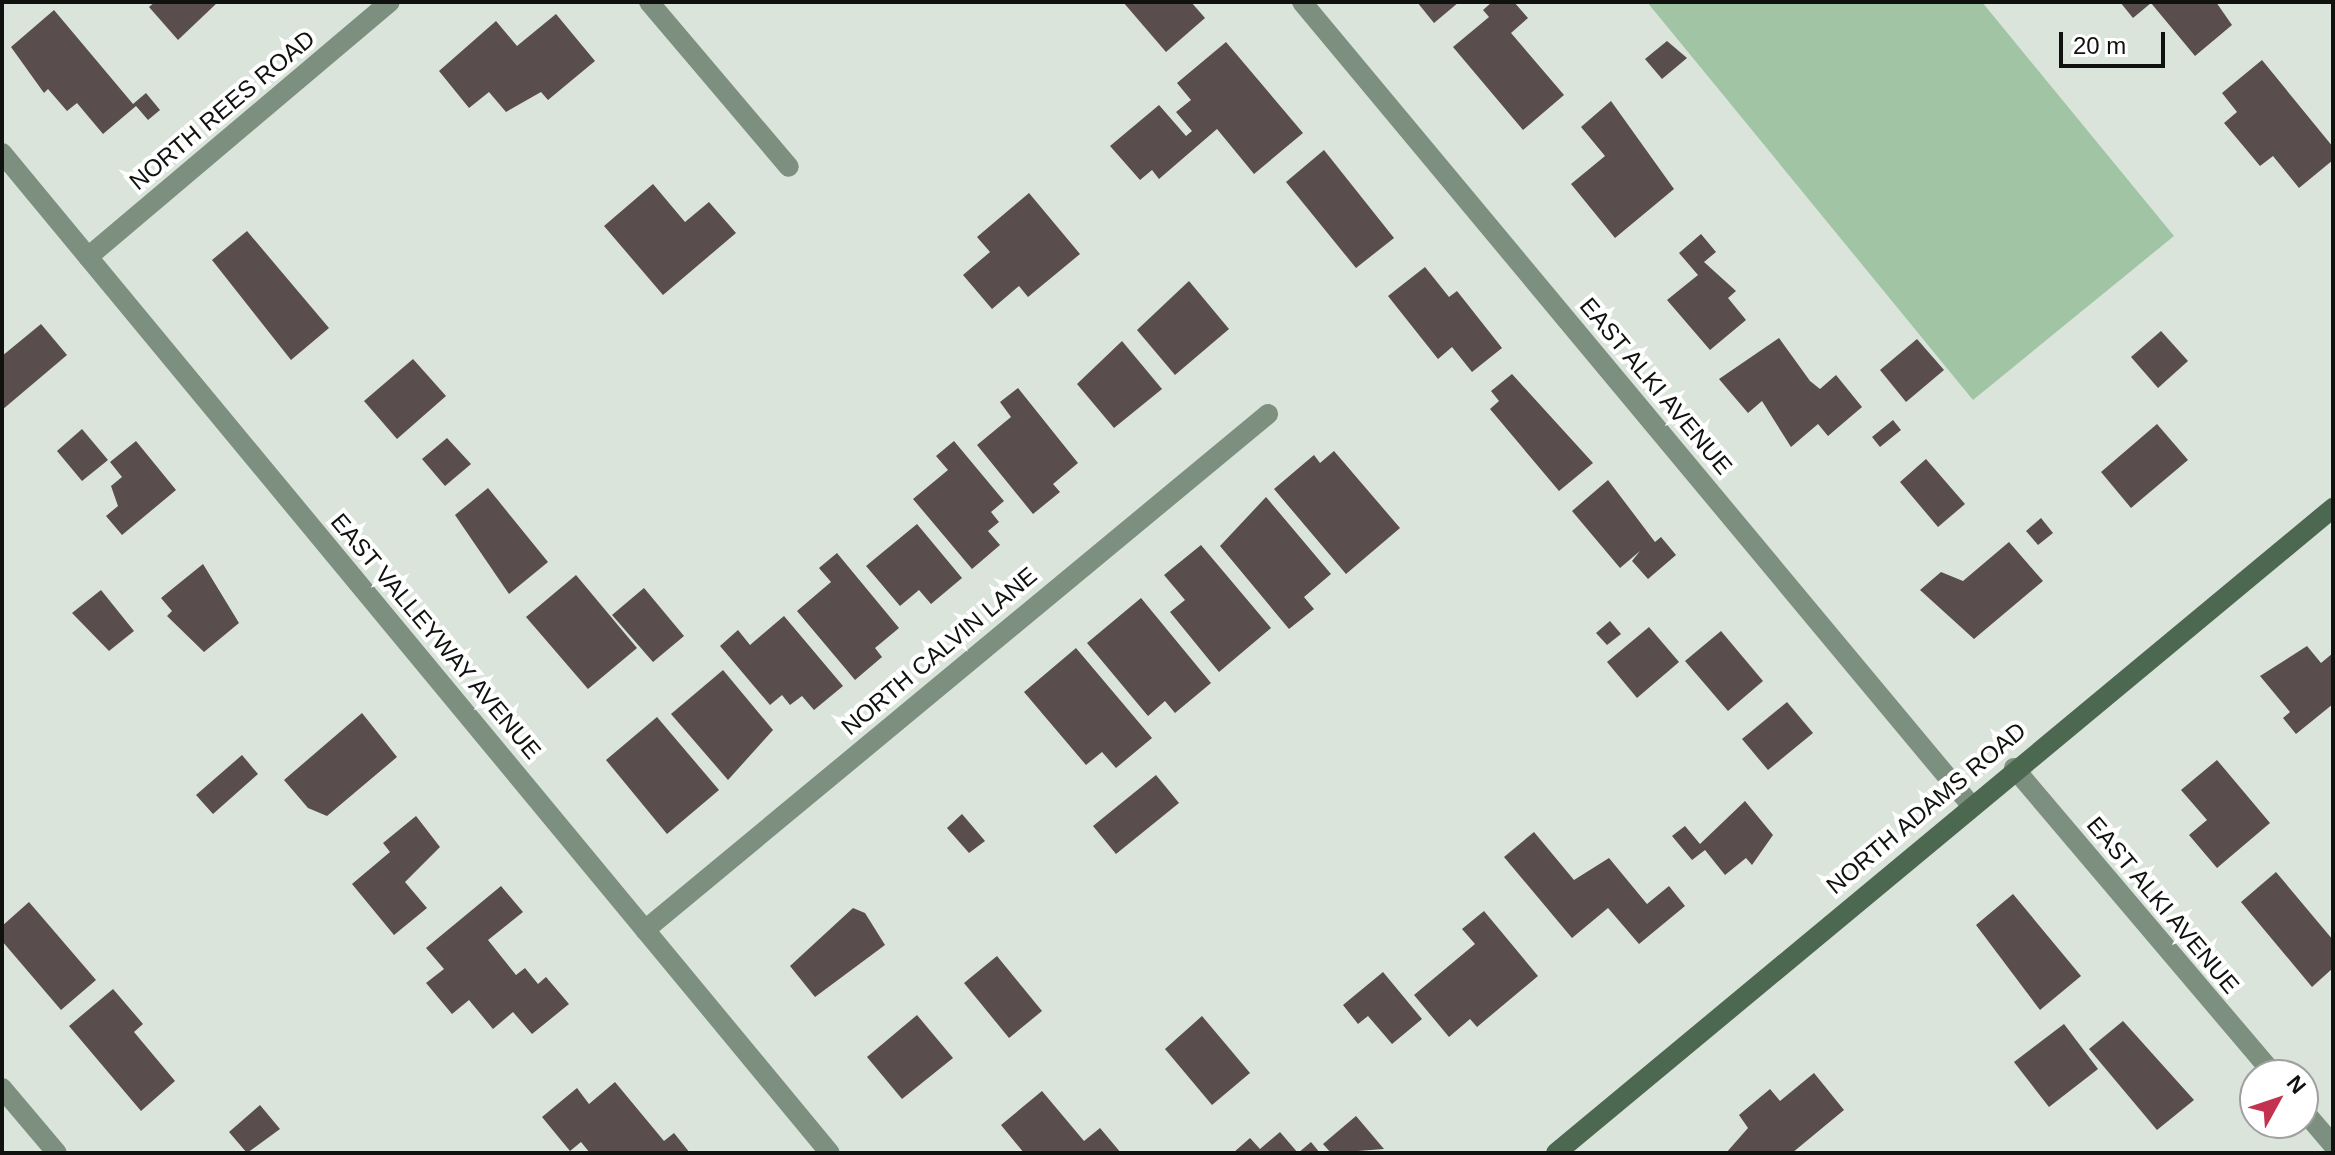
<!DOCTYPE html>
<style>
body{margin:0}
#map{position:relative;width:2335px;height:1155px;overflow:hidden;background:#dae4db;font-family:Helvetica,sans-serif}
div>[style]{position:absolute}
.green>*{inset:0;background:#a1c5a4}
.building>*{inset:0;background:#594d4e}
.street>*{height:20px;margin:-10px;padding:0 10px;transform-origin:10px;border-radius:10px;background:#7d8f7e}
.secondary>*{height:20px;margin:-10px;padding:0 10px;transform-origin:10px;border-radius:10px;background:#4d6850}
span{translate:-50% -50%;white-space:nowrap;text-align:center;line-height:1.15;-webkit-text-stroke:8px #fff;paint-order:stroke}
.street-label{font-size:24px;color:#0f120f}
.frame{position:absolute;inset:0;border:4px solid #0f120f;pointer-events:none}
.north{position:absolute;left:2239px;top:1059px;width:80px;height:80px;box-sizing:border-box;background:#fff;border:2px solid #9fa09f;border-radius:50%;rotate:50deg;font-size:22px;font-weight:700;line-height:32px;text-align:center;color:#0f120f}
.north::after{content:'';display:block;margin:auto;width:28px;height:36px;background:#c3334f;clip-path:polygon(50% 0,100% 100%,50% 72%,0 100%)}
.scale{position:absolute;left:2059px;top:32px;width:106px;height:36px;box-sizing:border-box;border:4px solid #0f120f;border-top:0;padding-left:10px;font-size:24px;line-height:28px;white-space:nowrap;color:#0f120f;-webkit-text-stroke:6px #fff;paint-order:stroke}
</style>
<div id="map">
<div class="green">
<i style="clip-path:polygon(1647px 2px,1982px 2px,2174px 236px,1973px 400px)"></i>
</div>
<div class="building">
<i style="clip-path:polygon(155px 2px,218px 2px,178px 40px,149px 7px)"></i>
<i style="clip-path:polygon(1123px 2px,1191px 2px,1205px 18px,1166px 52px)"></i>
<i style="clip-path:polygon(1417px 2px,1459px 2px,1434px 23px)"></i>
<i style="clip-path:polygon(1492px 2px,1514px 2px,1528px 18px,1511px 33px,1564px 95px,1523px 130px,1453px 47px,1489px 17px,1483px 10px)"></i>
<i style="clip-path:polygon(2120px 2px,2216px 2px,2232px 25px,2195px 56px,2151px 3px,2133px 18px)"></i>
<i style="clip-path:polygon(54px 10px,133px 104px,146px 93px,160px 110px,148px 120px,136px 106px,103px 134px,77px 103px,67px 111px,48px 89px,44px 93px,11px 47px)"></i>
<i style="clip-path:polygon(556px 14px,595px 61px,548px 100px,541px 92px,506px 112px,489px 92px,469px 108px,439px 71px,496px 21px,517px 46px)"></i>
<i style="clip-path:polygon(1667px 41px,1687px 58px,1662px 79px,1645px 59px)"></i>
<i style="clip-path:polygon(1226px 42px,1303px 133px,1254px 174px,1217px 129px,1159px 179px,1152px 170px,1140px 180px,1110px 146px,1159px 105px,1186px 136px,1192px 131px,1176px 112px,1191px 100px,1177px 83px)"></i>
<i style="clip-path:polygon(2262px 60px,2333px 147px,2333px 160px,2299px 188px,2273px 156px,2260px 166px,2224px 123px,2237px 112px,2222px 93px)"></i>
<i style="clip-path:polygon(1611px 101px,1674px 189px,1615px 238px,1571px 184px,1605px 156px,1581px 127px)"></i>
<i style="clip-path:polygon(1324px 150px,1394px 238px,1356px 268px,1286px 182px)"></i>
<i style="clip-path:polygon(653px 184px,685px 222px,709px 202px,736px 233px,663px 295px,604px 226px)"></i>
<i style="clip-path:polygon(1029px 193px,1080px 254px,1028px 297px,1019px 286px,992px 309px,963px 275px,990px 252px,977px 237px)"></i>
<i style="clip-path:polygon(247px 231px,329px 328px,291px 360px,212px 260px)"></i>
<i style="clip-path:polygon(1701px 234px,1716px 252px,1704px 262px,1736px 291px,1728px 298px,1746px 320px,1710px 350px,1667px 300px,1698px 275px,1679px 253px)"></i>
<i style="clip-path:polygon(1425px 267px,1449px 297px,1457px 291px,1502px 348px,1472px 372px,1452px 347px,1438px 359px,1388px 296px)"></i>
<i style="clip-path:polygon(1189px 281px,1229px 329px,1175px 375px,1137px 330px)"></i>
<i style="clip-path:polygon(41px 324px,67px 355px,2px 410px,2px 356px)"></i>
<i style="clip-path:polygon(2161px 331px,2188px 361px,2158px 388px,2131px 357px)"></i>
<i style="clip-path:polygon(1779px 338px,1810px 381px,1820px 389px,1836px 375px,1862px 407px,1828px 436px,1818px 424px,1791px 447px,1762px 401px,1748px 413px,1719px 379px)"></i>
<i style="clip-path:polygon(1917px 339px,1944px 370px,1906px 402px,1880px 370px)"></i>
<i style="clip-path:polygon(1122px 341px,1162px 389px,1114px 428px,1077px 384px)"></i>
<i style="clip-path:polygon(413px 359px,446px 396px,397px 439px,364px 401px)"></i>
<i style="clip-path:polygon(1512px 374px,1593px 463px,1559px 491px,1490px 409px,1499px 401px,1491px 391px)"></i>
<i style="clip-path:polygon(1018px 388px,1078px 463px,1053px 484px,1060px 492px,1033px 514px,977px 445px,1011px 417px,1000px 402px)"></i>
<i style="clip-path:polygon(1893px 420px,1901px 430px,1880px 447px,1872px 437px)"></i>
<i style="clip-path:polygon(2157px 424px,2188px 460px,2131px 508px,2101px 472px)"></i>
<i style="clip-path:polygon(82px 429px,108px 460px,82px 481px,57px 451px)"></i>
<i style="clip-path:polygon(447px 438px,471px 464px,445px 486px,422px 459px)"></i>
<i style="clip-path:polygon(136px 441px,176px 490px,122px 535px,106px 516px,118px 506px,111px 486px,122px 477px,110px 462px)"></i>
<i style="clip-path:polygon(954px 441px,1004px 501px,991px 512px,999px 522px,988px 531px,1000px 545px,972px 569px,913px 499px,948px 470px,936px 456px)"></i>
<i style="clip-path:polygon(1334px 451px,1400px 528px,1346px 574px,1274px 489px,1314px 455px,1320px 463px)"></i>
<i style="clip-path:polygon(1926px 459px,1965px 504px,1938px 527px,1900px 482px)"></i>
<i style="clip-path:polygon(1608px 480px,1655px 542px,1661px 537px,1676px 555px,1648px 579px,1632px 561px,1640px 551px,1620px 568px,1572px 511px)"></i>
<i style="clip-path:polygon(488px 488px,548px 562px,509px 594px,455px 515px)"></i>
<i style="clip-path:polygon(1266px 497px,1331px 574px,1304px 597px,1314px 609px,1289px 629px,1220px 546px)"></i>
<i style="clip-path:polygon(2041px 518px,2053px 533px,2038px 545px,2026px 531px)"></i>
<i style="clip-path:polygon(917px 524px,962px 578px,931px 604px,919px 590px,900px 606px,866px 566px)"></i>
<i style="clip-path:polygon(2009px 542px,2043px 581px,1974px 639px,1920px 590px,1941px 572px,1963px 581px)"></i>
<i style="clip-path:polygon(1201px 545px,1271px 628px,1219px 672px,1170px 612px,1185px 600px,1164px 575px)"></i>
<i style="clip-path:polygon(837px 553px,899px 628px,875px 648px,882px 657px,855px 680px,797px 611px,831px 582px,819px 568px)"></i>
<i style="clip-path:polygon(203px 564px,239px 623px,204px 652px,167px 616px,172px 611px,161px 598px)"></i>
<i style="clip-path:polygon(576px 575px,637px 648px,588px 689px,526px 617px)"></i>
<i style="clip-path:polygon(644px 588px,684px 636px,653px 662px,612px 615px)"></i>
<i style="clip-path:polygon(101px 590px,134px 631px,109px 651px,72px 613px)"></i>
<i style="clip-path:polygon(1141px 598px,1211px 683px,1175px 713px,1165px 701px,1148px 716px,1087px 643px)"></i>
<i style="clip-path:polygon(784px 616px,843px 686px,814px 710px,802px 696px,790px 705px,782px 695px,770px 705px,720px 646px,738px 630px,750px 645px)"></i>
<i style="clip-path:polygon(1610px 621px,1621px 634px,1607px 645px,1596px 633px)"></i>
<i style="clip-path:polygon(1649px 627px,1679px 662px,1637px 698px,1607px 662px)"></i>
<i style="clip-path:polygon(1721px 631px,1763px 681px,1728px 711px,1685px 661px)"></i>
<i style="clip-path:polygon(2307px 646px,2321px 663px,2333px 653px,2333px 704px,2296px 734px,2283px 718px,2290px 712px,2260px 676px)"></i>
<i style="clip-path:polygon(1076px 648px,1152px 738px,1116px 768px,1102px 752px,1086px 765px,1024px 692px)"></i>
<i style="clip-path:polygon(723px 670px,773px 730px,728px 780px,671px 714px)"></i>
<i style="clip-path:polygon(1787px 702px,1813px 733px,1768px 770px,1742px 739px)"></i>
<i style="clip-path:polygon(362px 713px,397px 757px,327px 816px,308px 808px,284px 780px)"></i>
<i style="clip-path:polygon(657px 717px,719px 790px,667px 834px,606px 760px)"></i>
<i style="clip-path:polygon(242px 755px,258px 774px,213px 814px,196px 795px)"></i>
<i style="clip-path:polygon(2217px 760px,2270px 823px,2217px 868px,2189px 835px,2207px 820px,2181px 790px)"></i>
<i style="clip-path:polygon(1156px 775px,1179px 803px,1116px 854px,1093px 826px)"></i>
<i style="clip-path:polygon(1745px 801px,1773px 835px,1752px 865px,1746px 858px,1725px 875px,1705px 850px,1692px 860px,1672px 836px,1685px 826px,1700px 844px)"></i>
<i style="clip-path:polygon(962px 814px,985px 841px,969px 853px,947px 828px)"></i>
<i style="clip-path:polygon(416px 816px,440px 847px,405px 882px,427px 908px,394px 935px,352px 884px,390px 852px,383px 843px)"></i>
<i style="clip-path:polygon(1534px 832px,1574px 880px,1609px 858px,1647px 904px,1669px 886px,1685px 906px,1639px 944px,1608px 908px,1572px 938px,1504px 857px)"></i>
<i style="clip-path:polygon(2276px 872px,2333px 940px,2333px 968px,2312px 987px,2241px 902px)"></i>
<i style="clip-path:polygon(501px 886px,523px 912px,488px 940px,516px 975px,525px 968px,538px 984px,546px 977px,569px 1004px,532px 1034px,513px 1012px,493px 1029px,469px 1000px,452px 1014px,426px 983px,444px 969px,426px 948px)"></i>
<i style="clip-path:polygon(2013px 894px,2081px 976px,2040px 1010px,1976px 925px)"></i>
<i style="clip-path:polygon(29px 902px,96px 980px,61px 1010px,2px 941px,2px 926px)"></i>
<i style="clip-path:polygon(853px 908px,865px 913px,885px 945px,815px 997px,790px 966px)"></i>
<i style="clip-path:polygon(1484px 911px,1538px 976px,1477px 1027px,1470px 1019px,1449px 1037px,1414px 995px,1475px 944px,1462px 929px)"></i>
<i style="clip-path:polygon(997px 956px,1042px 1011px,1009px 1038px,964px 983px)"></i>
<i style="clip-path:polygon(1383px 972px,1422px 1019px,1392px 1044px,1368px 1016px,1358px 1024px,1343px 1005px)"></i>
<i style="clip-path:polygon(113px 989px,143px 1024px,134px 1032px,175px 1081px,141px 1111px,69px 1026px)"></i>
<i style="clip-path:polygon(917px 1015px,953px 1058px,902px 1099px,867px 1057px)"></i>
<i style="clip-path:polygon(1202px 1016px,1250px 1073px,1212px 1105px,1165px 1049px)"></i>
<i style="clip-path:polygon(2123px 1021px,2194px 1100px,2157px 1130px,2089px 1049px)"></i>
<i style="clip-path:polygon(2064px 1024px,2098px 1069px,2049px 1107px,2014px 1062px)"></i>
<i style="clip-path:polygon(1814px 1073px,1844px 1110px,1792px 1153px,1726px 1153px,1748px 1128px,1739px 1115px,1770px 1089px,1780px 1101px)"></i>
<i style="clip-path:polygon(615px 1082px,664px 1141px,674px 1133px,690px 1153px,590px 1153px,581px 1142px,570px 1151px,542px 1117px,577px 1088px,589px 1104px)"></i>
<i style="clip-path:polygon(1042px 1091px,1084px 1141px,1100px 1128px,1121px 1153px,1024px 1153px,1001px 1125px)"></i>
<i style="clip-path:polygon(260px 1105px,280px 1129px,247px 1153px,229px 1132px)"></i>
<i style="clip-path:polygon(1356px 1116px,1384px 1149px,1331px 1153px,1323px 1144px)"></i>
<i style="clip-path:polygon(1280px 1132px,1298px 1153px,1311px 1142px,1320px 1153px,1233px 1153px,1250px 1138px,1260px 1149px)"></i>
</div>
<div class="street">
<i style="left:649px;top:2px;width:216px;rotate:49.7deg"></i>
<i style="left:1302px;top:2px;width:1044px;rotate:50.21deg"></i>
<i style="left:2px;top:153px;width:1298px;rotate:50.38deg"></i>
<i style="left:88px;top:257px;width:395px;rotate:-40.2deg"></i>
<i style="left:2014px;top:768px;width:402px;rotate:49.7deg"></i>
<i style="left:645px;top:930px;width:809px;rotate:-39.63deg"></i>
<i style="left:2px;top:1088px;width:85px;rotate:49.8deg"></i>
<i style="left:2303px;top:1110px;width:46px;rotate:49.4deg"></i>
</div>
<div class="secondary">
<i style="left:1556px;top:1153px;width:1010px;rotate:-39.7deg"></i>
</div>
<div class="street-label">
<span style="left:222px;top:110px;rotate:-40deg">NORTH REES ROAD</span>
<span style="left:1656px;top:386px;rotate:50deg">EAST ALKI AVENUE</span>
<span style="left:436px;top:636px;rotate:50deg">EAST VALLEYWAY AVENUE</span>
<span style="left:939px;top:651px;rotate:-40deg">NORTH CALVIN LANE</span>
<span style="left:1926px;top:808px;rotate:-40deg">NORTH ADAMS ROAD</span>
<span style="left:2163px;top:905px;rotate:50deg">EAST ALKI AVENUE</span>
</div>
<div class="frame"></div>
<div class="north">N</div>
<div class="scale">20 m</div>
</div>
